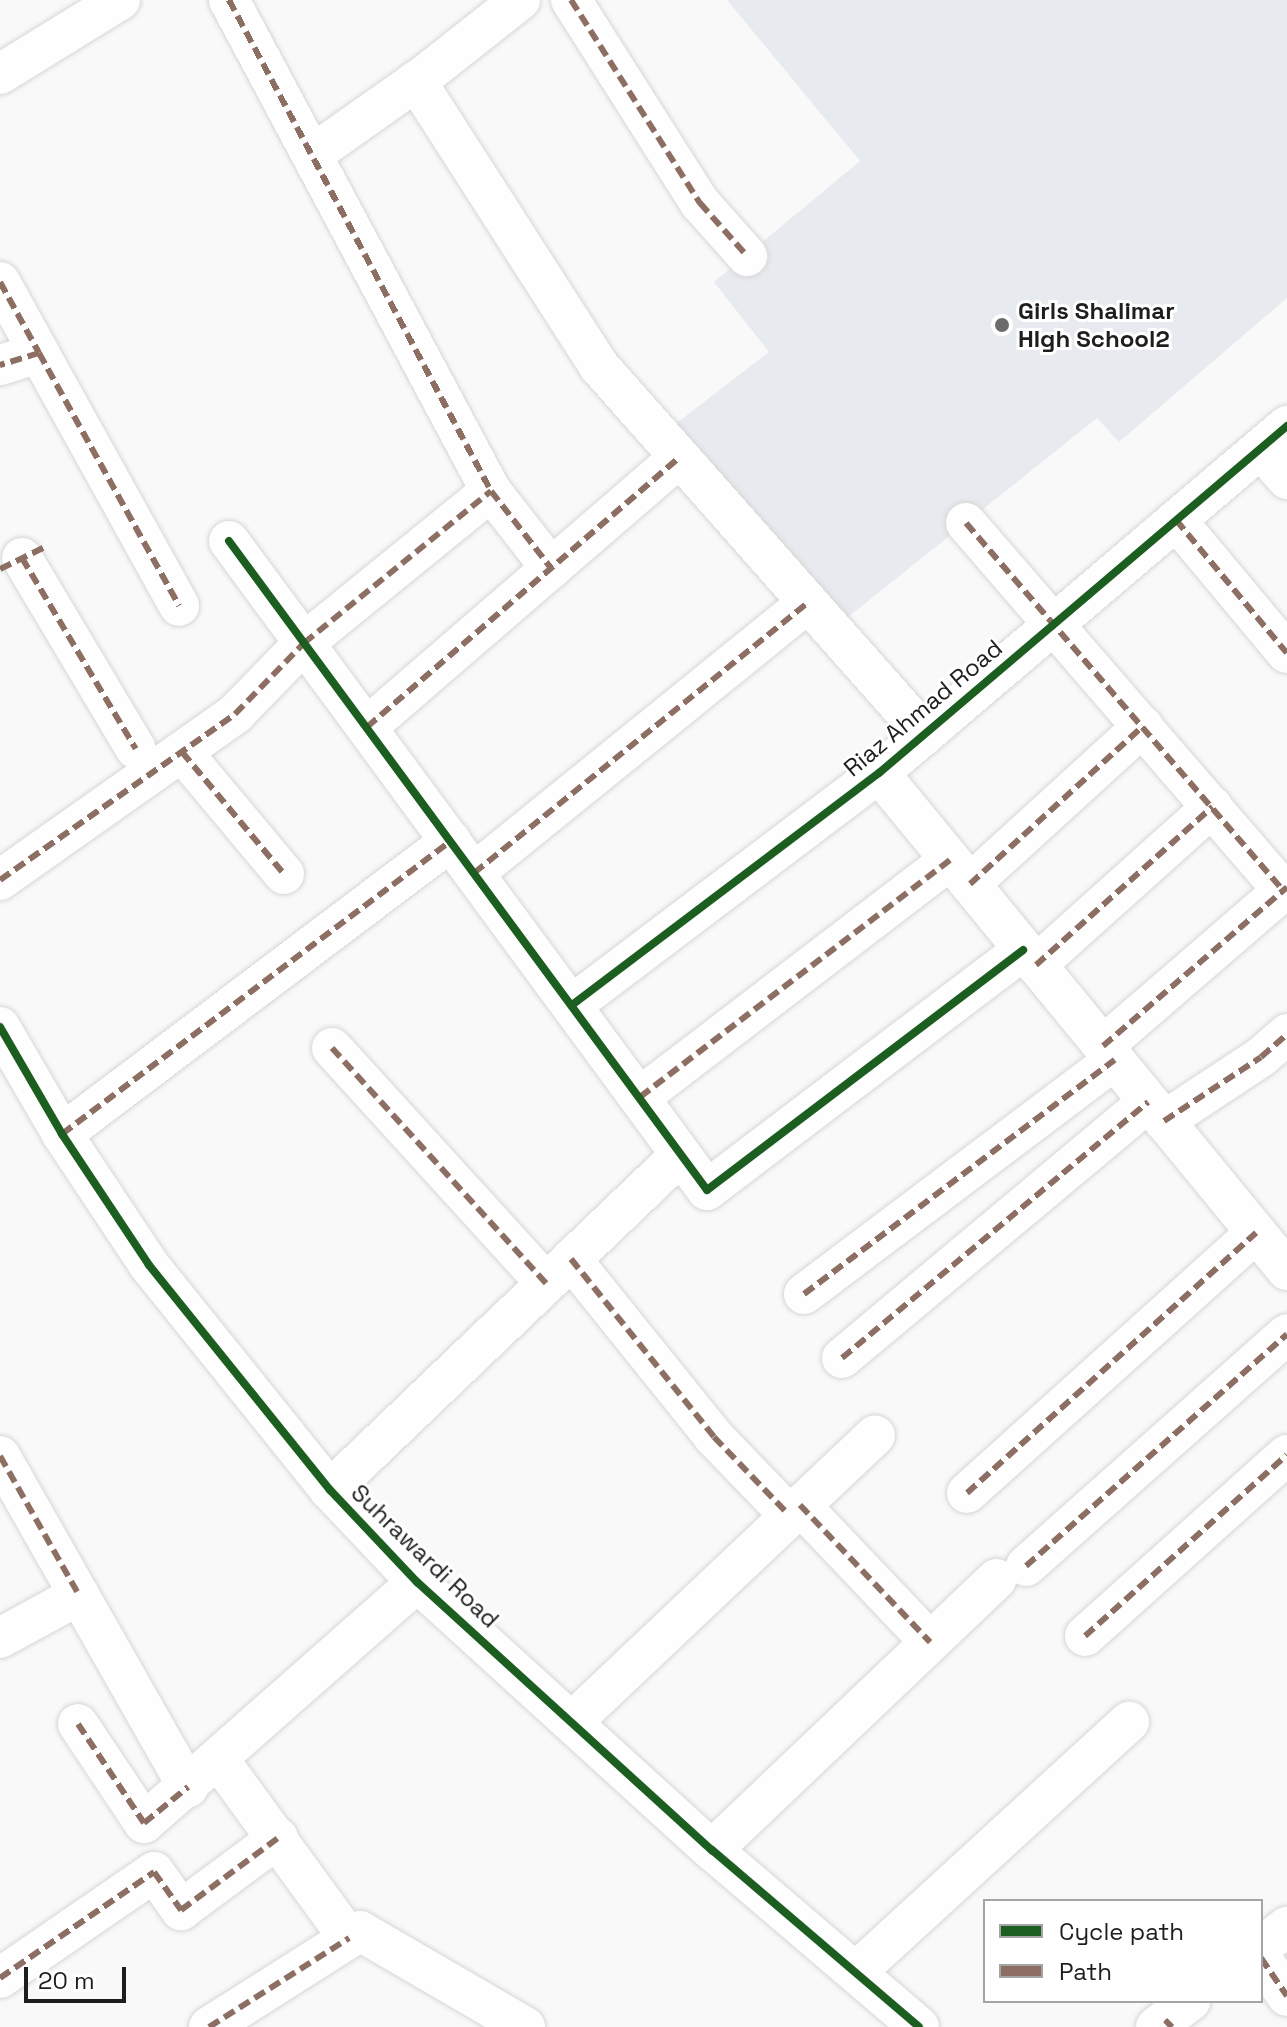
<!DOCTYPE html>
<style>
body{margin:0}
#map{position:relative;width:1287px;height:2027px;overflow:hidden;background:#f9f9fa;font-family:"Space Grotesk",sans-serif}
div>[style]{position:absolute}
.built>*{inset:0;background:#e7eaee}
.roads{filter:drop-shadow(0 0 2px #d6d6d6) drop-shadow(0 0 2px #d6d6d6)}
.minor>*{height:40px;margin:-20px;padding:0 20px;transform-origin:20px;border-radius:20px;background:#fefefe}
.quiet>*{height:6px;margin-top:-3px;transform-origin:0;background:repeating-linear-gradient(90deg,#8d6e63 0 12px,transparent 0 18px)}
.cycleway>*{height:8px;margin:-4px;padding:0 4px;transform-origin:4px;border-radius:4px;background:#1b5e20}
.dots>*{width:22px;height:22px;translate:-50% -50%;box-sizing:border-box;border:4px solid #fff;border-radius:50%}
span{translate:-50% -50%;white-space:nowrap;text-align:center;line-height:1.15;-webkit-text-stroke:6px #fff;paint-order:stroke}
.poi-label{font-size:24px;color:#1e1e1f;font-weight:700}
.left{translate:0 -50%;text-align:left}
.street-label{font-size:24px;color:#1e1e1f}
.legend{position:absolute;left:983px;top:1899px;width:280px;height:104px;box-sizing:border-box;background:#fff;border:2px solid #a5a5a5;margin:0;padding:10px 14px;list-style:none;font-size:24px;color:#1e1e1f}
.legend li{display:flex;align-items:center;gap:16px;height:40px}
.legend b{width:40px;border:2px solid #a5a5a5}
.scale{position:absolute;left:24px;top:1967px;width:102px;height:36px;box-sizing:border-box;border:4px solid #1e1e1f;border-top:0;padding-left:10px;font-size:24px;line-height:28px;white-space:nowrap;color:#1e1e1f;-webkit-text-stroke:6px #fff;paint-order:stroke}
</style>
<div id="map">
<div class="built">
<i style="clip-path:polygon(727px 0,1287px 0,1287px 298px,1119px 442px,1097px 418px,838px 625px,661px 435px,769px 352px,714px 282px,860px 161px)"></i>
</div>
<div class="roads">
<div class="minor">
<i style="left:229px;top:0;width:557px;rotate:61.92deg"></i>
<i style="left:491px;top:491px;width:98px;rotate:52.1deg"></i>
<i style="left:571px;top:0;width:241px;rotate:57.6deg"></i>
<i style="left:700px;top:203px;width:71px;rotate:48.4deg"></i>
<i style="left:0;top:74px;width:141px;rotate:-31.7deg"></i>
<i style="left:416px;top:81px;width:339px;rotate:57.3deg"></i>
<i style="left:599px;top:366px;width:492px;rotate:48.5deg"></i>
<i style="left:313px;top:154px;width:137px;rotate:-35.2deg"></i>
<i style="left:425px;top:75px;width:121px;rotate:-38.3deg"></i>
<i style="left:0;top:282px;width:81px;rotate:61.2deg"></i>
<i style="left:39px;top:353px;width:41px;rotate:162.9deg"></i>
<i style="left:39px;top:353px;width:289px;rotate:61deg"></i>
<i style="left:1261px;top:449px;width:40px;rotate:49deg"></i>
<i style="left:1176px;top:520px;width:173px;rotate:50.2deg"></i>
<i style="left:966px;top:523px;width:485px;rotate:49.2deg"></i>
<i style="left:229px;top:541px;width:806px;rotate:53.63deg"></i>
<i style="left:707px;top:1190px;width:397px;rotate:-37.2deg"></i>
<i style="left:22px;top:558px;width:222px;rotate:59.2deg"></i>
<i style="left:367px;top:727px;width:413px;rotate:-40.8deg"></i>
<i style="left:182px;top:752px;width:159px;rotate:50.1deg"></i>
<i style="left:879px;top:773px;width:643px;rotate:50.62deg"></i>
<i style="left:474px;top:873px;width:429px;rotate:-39deg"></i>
<i style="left:0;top:880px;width:288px;rotate:-35.2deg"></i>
<i style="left:235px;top:714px;width:99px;rotate:-45.8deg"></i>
<i style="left:304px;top:643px;width:241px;rotate:-39.1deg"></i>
<i style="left:970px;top:884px;width:234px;rotate:-42.4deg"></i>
<i style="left:1036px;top:965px;width:237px;rotate:-41.9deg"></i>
<i style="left:572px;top:1005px;width:385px;rotate:-37.1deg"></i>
<i style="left:879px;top:773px;width:536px;rotate:-40.38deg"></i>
<i style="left:0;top:1027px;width:124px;rotate:59.9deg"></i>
<i style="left:62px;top:1134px;width:157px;rotate:56.4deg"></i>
<i style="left:149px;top:1265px;width:289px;rotate:51.2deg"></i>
<i style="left:330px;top:1490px;width:127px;rotate:46.6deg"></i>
<i style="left:417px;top:1582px;width:399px;rotate:42.3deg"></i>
<i style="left:712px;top:1850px;width:272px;rotate:40.5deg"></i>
<i style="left:1103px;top:1046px;width:243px;rotate:-40.8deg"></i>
<i style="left:332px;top:1048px;width:318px;rotate:47.7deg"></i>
<i style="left:640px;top:1097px;width:390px;rotate:-37.4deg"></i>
<i style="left:1164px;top:1121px;width:116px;rotate:-33.4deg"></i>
<i style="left:1261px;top:1057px;width:35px;rotate:-41deg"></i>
<i style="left:62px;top:1134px;width:487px;rotate:-37deg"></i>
<i style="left:571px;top:1259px;width:228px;rotate:51.2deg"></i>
<i style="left:714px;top:1437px;width:108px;rotate:46.1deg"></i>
<i style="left:804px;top:1294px;width:389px;rotate:-37deg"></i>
<i style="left:842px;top:1358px;width:399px;rotate:-39.9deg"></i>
<i style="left:0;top:1456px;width:381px;rotate:60.4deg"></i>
<i style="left:330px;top:1490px;width:484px;rotate:-43.7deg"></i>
<i style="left:967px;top:1493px;width:389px;rotate:-42deg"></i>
<i style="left:800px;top:1505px;width:189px;rotate:46.5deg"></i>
<i style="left:1026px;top:1566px;width:349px;rotate:-41.6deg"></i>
<i style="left:1085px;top:1636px;width:271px;rotate:-41.9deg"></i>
<i style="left:0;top:1638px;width:90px;rotate:-28.6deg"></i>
<i style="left:572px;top:1722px;width:417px;rotate:-43.4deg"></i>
<i style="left:78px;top:1724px;width:119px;rotate:56.3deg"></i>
<i style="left:144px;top:1823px;width:364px;rotate:-41.4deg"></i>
<i style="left:219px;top:1760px;width:220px;rotate:53.9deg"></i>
<i style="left:712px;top:1850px;width:393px;rotate:-43.6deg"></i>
<i style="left:1261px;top:1947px;width:33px;rotate:-38deg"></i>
<i style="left:1261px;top:1958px;width:46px;rotate:55.6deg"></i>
<i style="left:857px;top:1971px;width:369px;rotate:-42.5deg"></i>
<i style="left:0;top:1978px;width:187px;rotate:-34.5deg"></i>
<i style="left:154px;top:1872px;width:47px;rotate:54.6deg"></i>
<i style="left:181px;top:1910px;width:121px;rotate:-36.6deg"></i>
<i style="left:209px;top:2027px;width:179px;rotate:-32.4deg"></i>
<i style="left:360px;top:1931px;width:191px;rotate:30.2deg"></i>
<i style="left:1156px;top:2027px;width:43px;rotate:-37.4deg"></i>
</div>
</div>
<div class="quiet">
<i style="left:229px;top:0;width:557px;rotate:61.92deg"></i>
<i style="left:491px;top:491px;width:98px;rotate:52.1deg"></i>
<i style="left:571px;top:0;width:241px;rotate:57.6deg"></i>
<i style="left:700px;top:203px;width:71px;rotate:48.4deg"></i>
<i style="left:0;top:282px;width:81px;rotate:61.2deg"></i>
<i style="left:39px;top:353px;width:41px;rotate:162.9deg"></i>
<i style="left:39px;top:353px;width:289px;rotate:61deg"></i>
<i style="left:1176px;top:520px;width:173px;rotate:50.2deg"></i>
<i style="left:966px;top:523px;width:485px;rotate:49.2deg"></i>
<i style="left:22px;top:558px;width:222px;rotate:59.2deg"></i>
<i style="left:0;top:569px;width:50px;rotate:-26.1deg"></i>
<i style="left:367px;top:727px;width:413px;rotate:-40.8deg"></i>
<i style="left:182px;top:752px;width:159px;rotate:50.1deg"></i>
<i style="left:474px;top:873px;width:429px;rotate:-39deg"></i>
<i style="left:0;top:880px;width:288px;rotate:-35.2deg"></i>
<i style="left:235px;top:714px;width:99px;rotate:-45.8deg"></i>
<i style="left:304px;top:643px;width:241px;rotate:-39.1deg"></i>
<i style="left:970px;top:884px;width:234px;rotate:-42.4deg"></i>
<i style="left:1036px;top:965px;width:237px;rotate:-41.9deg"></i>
<i style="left:1103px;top:1046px;width:243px;rotate:-40.8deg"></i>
<i style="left:332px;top:1048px;width:318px;rotate:47.7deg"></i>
<i style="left:640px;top:1097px;width:390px;rotate:-37.4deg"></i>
<i style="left:1164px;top:1121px;width:116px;rotate:-33.4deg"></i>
<i style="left:1261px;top:1057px;width:35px;rotate:-41deg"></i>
<i style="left:62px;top:1134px;width:487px;rotate:-37deg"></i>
<i style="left:571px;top:1259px;width:228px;rotate:51.2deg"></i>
<i style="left:714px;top:1437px;width:108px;rotate:46.1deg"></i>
<i style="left:804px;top:1294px;width:389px;rotate:-37deg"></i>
<i style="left:842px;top:1358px;width:399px;rotate:-39.9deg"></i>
<i style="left:0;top:1456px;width:160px;rotate:60.4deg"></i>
<i style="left:967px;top:1493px;width:389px;rotate:-42deg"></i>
<i style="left:800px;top:1505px;width:189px;rotate:46.5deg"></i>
<i style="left:1026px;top:1566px;width:349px;rotate:-41.6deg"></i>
<i style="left:1085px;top:1636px;width:271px;rotate:-41.9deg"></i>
<i style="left:78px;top:1724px;width:119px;rotate:56.3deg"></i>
<i style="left:144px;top:1823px;width:57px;rotate:-39.3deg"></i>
<i style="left:1261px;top:1958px;width:46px;rotate:55.6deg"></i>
<i style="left:0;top:1978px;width:187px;rotate:-34.5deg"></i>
<i style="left:154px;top:1872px;width:47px;rotate:54.6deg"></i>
<i style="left:181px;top:1910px;width:121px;rotate:-36.6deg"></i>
<i style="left:1165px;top:2020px;width:10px;rotate:45deg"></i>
<i style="left:209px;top:2027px;width:166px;rotate:-32.4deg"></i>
</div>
<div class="cycleway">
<i style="left:229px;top:541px;width:806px;rotate:53.63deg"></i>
<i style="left:707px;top:1190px;width:397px;rotate:-37.2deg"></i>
<i style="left:572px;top:1005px;width:385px;rotate:-37.1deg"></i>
<i style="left:879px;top:773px;width:536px;rotate:-40.38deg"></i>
<i style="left:0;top:1027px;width:124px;rotate:59.9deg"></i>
<i style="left:62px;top:1134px;width:157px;rotate:56.4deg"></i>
<i style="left:149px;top:1265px;width:289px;rotate:51.2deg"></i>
<i style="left:330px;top:1490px;width:127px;rotate:46.6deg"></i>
<i style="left:417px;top:1582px;width:399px;rotate:42.3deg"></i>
<i style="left:712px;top:1850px;width:272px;rotate:40.5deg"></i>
</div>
<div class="dots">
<i style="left:1002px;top:325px;background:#6b6b6c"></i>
</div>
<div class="poi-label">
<span class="left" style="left:1018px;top:325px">Girls Shalimar<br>HIgh School2</span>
</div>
<div class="street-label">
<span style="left:923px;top:708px;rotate:-40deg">Riaz Ahmad Road</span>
<span style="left:425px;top:1556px;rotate:44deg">Suhrawardi Road</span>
</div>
<ul class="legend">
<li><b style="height:10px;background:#1b5e20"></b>Cycle path</li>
<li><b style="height:10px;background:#8d6e63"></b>Path</li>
</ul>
<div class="scale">20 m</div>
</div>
